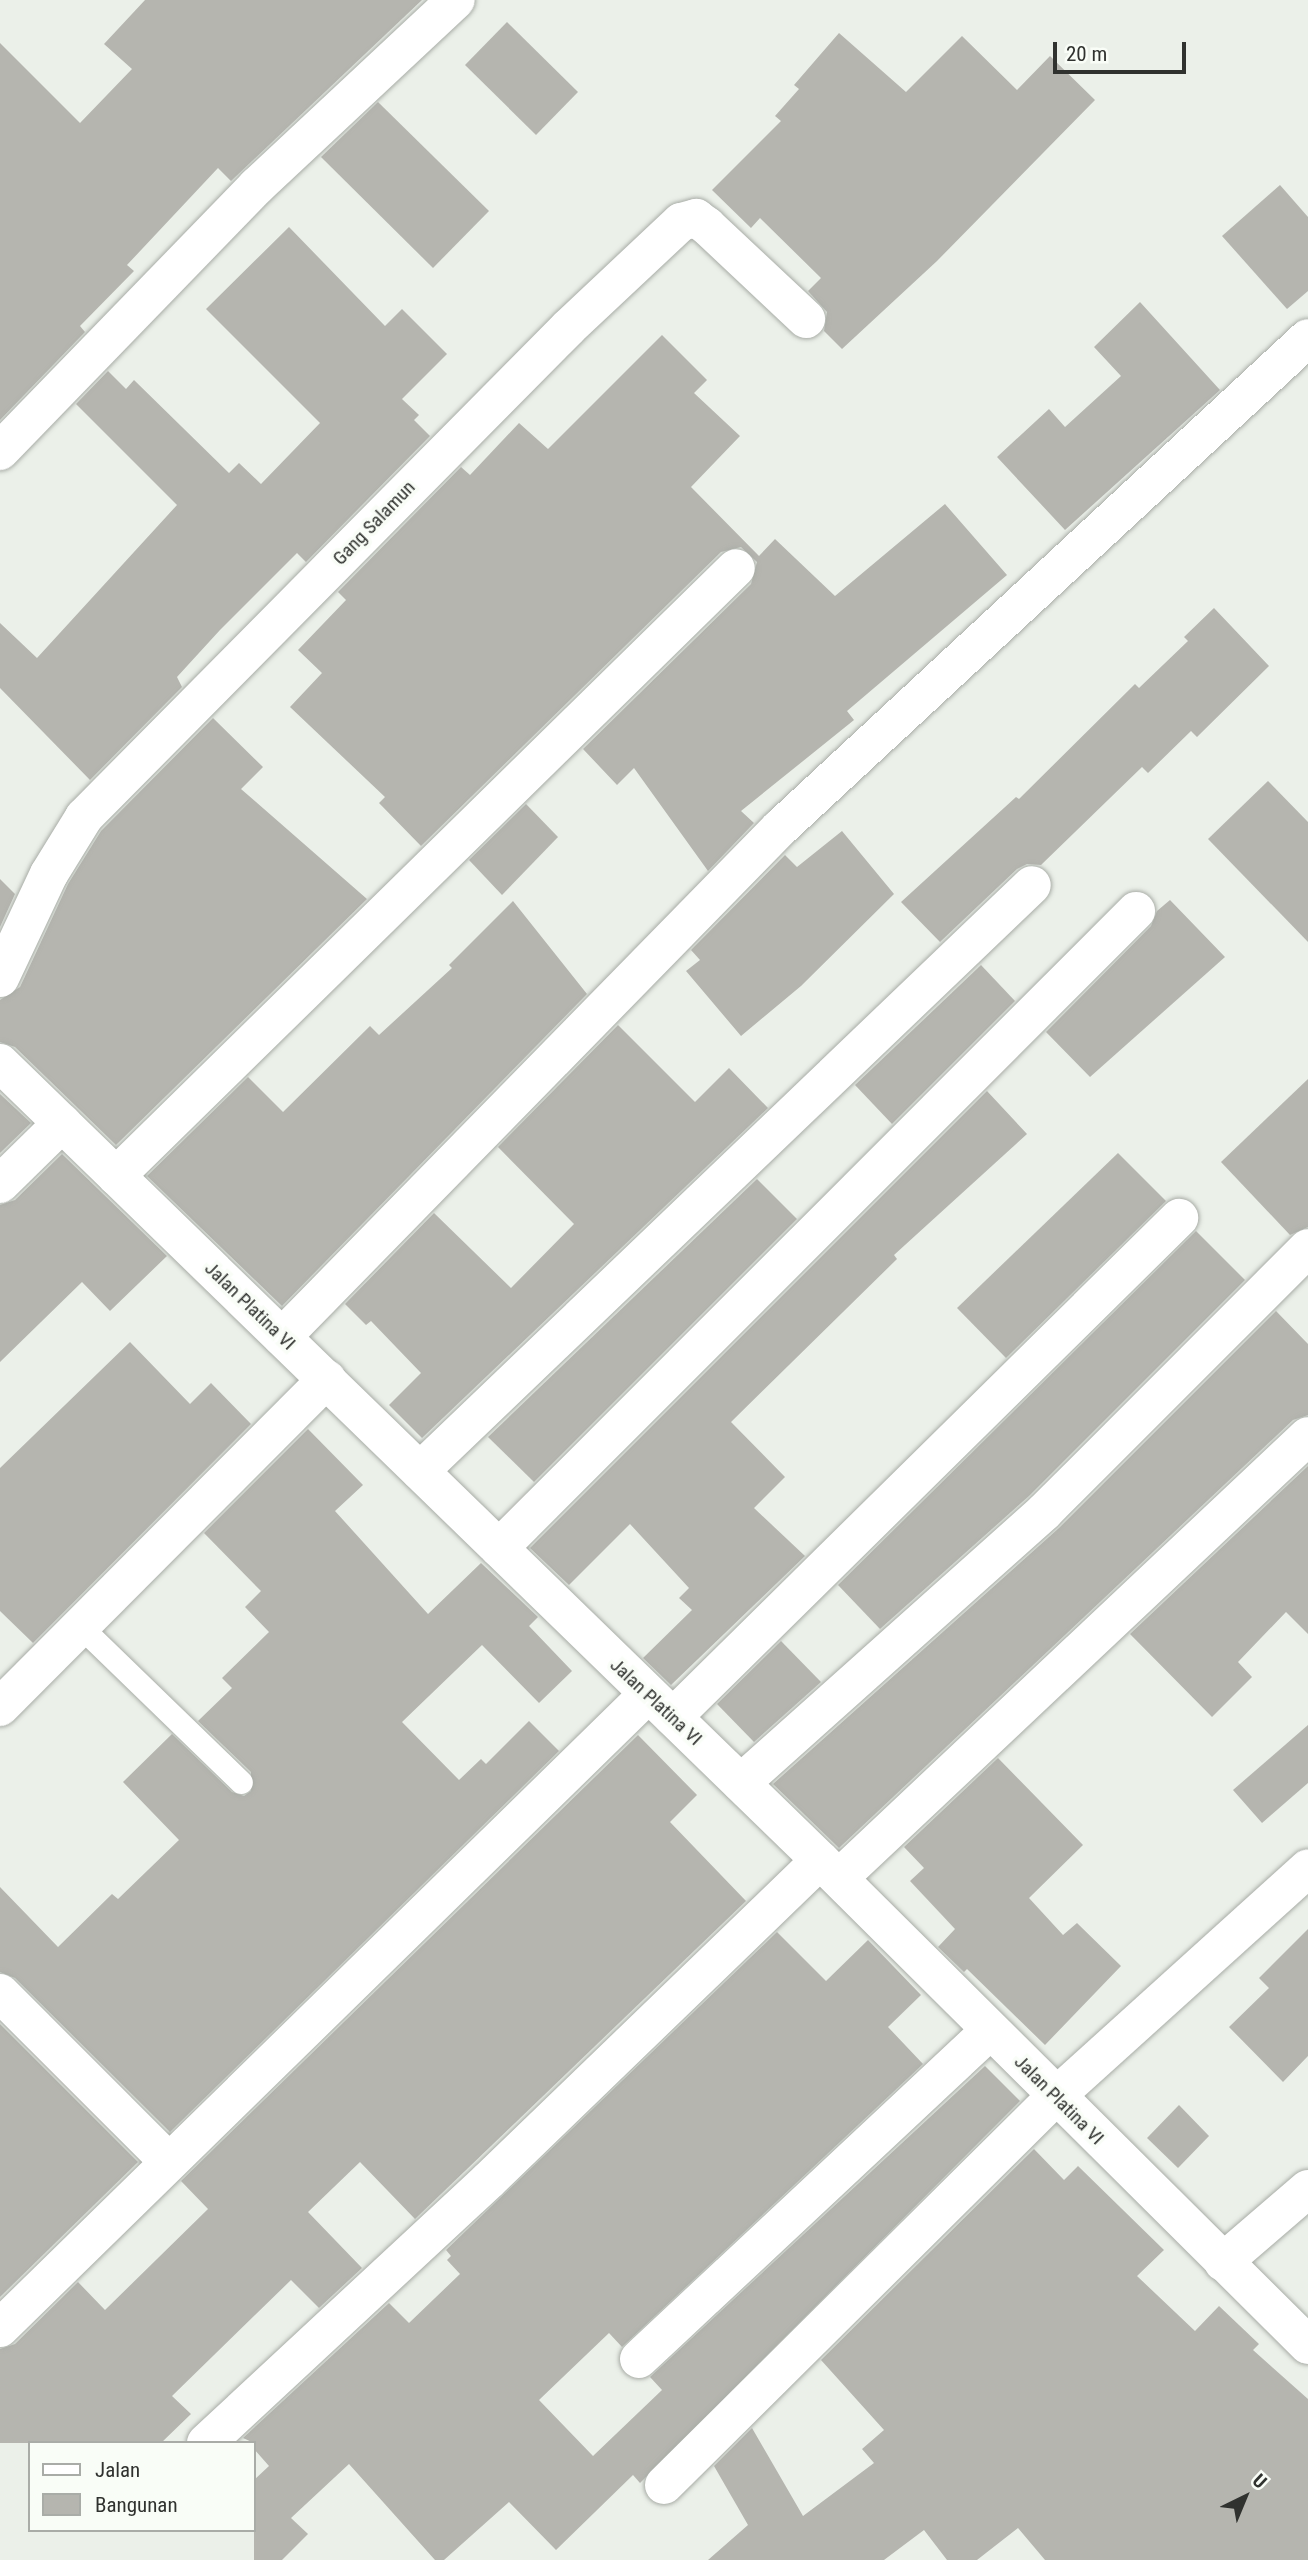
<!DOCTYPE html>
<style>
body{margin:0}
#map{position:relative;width:1308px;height:2560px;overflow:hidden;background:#ebf0e9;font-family:"Roboto Condensed",sans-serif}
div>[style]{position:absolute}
.building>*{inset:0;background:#b5b5af}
.roads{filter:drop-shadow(0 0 2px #a8aca6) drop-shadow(0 0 2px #a8aca6)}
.service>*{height:23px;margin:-11.5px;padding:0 11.5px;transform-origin:11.5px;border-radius:11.5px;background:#fff}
.minor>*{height:38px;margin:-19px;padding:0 19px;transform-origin:19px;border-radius:19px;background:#fff}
span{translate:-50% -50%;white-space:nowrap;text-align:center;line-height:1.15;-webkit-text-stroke:7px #f9fdf7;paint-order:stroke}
.street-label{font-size:19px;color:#30322f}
.legend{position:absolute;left:28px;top:2441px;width:228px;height:91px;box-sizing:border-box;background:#f9fdf7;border:2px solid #a9aca7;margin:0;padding:9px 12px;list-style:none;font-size:21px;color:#30322f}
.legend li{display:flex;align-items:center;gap:14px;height:35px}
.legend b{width:35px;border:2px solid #a9aca7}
.north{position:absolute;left:1210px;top:2462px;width:70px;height:70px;-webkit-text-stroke:5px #f9fdf7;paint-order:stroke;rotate:43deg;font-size:19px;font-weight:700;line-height:28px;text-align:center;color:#30322f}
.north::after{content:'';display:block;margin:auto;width:24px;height:32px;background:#30322f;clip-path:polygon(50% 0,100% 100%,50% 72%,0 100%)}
.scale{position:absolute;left:1053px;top:42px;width:133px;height:32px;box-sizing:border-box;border:4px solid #30322f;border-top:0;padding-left:9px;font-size:21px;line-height:24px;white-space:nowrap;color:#30322f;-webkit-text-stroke:5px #f9fdf7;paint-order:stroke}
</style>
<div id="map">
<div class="building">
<i style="clip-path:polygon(145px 0,422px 0,231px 181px,218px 168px,127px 265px,134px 271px,80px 326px,85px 332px,0 420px,0 43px,80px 123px,132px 69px,104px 44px)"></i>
<i style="clip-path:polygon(507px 22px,578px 92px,536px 135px,465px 65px)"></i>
<i style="clip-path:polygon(839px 33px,906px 92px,962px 36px,1017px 90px,1050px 56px,1095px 100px,937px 261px,842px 349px,824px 331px,827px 312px,808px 291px,821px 278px,760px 218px,751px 228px,712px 190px,781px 121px,775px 116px,799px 89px,794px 85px)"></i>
<i style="clip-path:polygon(378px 102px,489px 211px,433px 268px,321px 157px)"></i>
<i style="clip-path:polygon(1280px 185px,1308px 217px,1308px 291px,1287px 309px,1222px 236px)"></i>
<i style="clip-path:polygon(289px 227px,385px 326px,402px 309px,447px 354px,402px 399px,419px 415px,414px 420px,430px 436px,306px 562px,297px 553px,220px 630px,177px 677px,182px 687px,90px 780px,0 688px,0 623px,37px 658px,177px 505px,76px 404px,108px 371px,126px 389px,134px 380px,229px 473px,239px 463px,261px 484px,320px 423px,206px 309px)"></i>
<i style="clip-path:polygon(1140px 302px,1220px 390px,1065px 530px,997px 457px,1049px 409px,1065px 427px,1121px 376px,1094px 347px)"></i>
<i style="clip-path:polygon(662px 335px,707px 380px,694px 393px,740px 436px,691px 487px,759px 556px,775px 539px,835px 596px,945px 504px,1007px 575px,847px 711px,854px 720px,741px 811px,754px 823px,708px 871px,634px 768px,617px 785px,583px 749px,751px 584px,757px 562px,741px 547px,721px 552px,421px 846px,379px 803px,385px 797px,290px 707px,322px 673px,298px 650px,346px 600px,338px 592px,461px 467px,470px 475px,519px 423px,548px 449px)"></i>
<i style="clip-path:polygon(1214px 608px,1269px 666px,1197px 737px,1191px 731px,1148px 773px,1142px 767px,1041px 865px,1027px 864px,1017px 869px,940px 942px,901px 902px,1016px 797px,1019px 799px,1135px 684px,1139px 688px,1188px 641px,1184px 637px)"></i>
<i style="clip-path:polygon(213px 718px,263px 767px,241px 789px,367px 899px,116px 1145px,15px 1047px,0 1042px,0 1000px,20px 987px,68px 884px,101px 831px)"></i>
<i style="clip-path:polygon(1268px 781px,1308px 822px,1308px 942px,1208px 839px)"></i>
<i style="clip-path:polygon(526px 804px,558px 837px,502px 895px,469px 860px)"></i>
<i style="clip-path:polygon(842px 831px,894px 894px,801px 986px,741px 1036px,686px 971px,700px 960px,691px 950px,785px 855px,797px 867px)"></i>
<i style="clip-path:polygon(0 879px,15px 894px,0 927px)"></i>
<i style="clip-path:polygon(1170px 900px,1225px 957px,1090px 1077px,1046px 1032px,1151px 926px,1157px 911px)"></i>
<i style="clip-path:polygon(513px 901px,587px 994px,282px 1306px,147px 1176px,248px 1077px,283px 1112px,370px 1026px,379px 1035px,452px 968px,449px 965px)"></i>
<i style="clip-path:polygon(981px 965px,1015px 1001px,892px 1124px,855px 1085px)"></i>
<i style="clip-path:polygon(618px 1025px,695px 1102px,729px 1068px,768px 1108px,422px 1438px,389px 1405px,421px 1373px,371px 1321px,366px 1325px,345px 1304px,434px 1213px,511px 1288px,574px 1224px,498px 1147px)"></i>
<i style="clip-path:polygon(1308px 1079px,1308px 1227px,1290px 1235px,1221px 1162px)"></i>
<i style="clip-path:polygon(987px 1091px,1027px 1134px,894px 1255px,897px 1259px,731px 1422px,785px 1477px,754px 1508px,805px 1556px,671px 1685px,643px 1658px,692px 1610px,679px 1598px,689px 1588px,630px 1524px,569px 1585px,530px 1548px)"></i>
<i style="clip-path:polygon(0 1094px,31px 1123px,0 1153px)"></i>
<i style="clip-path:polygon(1118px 1153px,1166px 1201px,1006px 1358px,957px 1308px)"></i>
<i style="clip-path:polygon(62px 1154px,167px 1256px,110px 1311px,82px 1282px,0 1362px,0 1205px,15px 1200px)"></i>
<i style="clip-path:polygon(757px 1179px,797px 1219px,534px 1482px,488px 1437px)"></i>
<i style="clip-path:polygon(1196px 1231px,1245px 1280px,1029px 1496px,880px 1629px,838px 1585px)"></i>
<i style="clip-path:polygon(1276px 1311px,1308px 1344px,1308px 1415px,1293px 1420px,839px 1848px,773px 1784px,1059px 1528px)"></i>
<i style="clip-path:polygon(130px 1342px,190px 1404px,211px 1383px,251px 1424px,33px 1643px,0 1611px,0 1468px)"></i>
<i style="clip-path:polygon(308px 1429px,363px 1485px,335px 1511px,428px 1614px,481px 1563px,538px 1617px,529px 1626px,572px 1671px,539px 1703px,482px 1645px,402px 1722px,459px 1780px,481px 1759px,486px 1764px,529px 1721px,559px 1751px,170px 2132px,15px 1978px,0 1972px,0 1887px,58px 1947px,112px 1894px,118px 1899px,179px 1840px,123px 1782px,172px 1734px,232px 1792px,244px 1796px,251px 1791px,251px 1772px,198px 1721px,232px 1688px,222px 1678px,269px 1632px,245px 1607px,261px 1591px,204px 1533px)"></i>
<i style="clip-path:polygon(1308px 1466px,1308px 1634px,1286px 1612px,1238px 1662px,1252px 1677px,1212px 1717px,1130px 1634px)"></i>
<i style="clip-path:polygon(781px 1641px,821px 1682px,754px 1742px,717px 1704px)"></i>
<i style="clip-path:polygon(1308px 1725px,1308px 1783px,1262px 1823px,1233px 1790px)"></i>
<i style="clip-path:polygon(638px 1735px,697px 1795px,670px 1822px,746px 1901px,415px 2219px,360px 2162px,308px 2212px,362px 2268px,319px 2308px,291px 2280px,172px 2396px,191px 2414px,161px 2443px,0 2443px,0 2349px,15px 2344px,78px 2282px,105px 2310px,208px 2209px,181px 2181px)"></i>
<i style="clip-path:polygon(998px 1758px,1083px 1845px,1029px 1898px,1063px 1935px,1077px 1923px,1121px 1966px,1045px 2045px,967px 1969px,964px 1972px,938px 1947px,955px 1929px,910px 1881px,924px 1868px,904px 1847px)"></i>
<i style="clip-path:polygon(1308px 1929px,1308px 2056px,1283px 2082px,1229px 2027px,1269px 1988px,1259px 1978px)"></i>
<i style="clip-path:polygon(777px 1932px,826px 1981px,868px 1940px,921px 1995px,888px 2027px,923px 2064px,622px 2347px,609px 2333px,539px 2400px,593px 2456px,662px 2390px,650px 2377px,985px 2066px,1020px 2101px,640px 2483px,633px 2475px,556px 2550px,509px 2502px,444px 2560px,435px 2560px,349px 2464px,291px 2518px,308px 2534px,282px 2560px,254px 2560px,254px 2480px,269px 2466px,254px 2449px,254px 2443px,243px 2438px,389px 2303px,409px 2323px,460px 2274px,447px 2260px,451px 2256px,446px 2250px)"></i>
<i style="clip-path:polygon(0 2024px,138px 2162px,0 2297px)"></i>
<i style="clip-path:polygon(1179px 2105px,1209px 2136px,1178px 2168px,1147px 2138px)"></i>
<i style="clip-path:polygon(1034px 2149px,1064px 2180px,1078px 2166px,1164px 2250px,1137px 2276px,1195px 2331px,1219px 2306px,1259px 2344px,1253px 2350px,1308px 2399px,1308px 2560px,1045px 2560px,1018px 2528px,977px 2560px,947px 2560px,924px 2530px,884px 2560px,708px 2560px,748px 2525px,714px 2466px,752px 2428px,803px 2516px,874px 2463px,862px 2449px,884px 2430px,821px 2360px)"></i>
</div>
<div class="roads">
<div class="service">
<i style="left:80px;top:1626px;width:224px;rotate:44.1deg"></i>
</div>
<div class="minor">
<i style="left:0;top:451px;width:369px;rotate:-45.9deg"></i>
<i style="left:257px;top:186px;width:272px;rotate:-43.1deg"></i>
<i style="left:0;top:978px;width:115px;rotate:-64.8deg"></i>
<i style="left:49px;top:874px;width:67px;rotate:-58.4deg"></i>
<i style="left:84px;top:817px;width:688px;rotate:-45.29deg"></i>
<i style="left:568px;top:328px;width:155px;rotate:-43.2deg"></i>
<i style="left:681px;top:222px;width:16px;rotate:-15deg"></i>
<i style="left:696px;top:218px;width:14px;rotate:36deg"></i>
<i style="left:707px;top:226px;width:136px;rotate:43.2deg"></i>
<i style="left:0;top:1063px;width:1144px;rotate:44.19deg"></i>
<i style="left:820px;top:1860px;width:688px;rotate:44.82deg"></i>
<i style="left:116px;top:1176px;width:868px;rotate:-44.44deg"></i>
<i style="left:0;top:1184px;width:87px;rotate:-44.5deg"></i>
<i style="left:282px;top:1337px;width:712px;rotate:-45.63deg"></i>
<i style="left:780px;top:828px;width:720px;rotate:-42.86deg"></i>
<i style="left:420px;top:1471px;width:847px;rotate:-43.76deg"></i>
<i style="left:499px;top:1548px;width:901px;rotate:-45deg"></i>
<i style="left:0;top:1707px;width:463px;rotate:-45.1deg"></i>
<i style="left:673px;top:1717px;width:711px;rotate:-44.6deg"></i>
<i style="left:741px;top:1783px;width:407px;rotate:-41.8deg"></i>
<i style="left:1044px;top:1512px;width:373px;rotate:-45deg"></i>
<i style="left:839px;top:1878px;width:644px;rotate:-43.3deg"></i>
<i style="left:0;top:1993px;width:236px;rotate:45deg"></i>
<i style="left:1223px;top:2262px;width:112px;rotate:-40.7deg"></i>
<i style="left:0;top:2328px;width:905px;rotate:-44.37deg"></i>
<i style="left:639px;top:2359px;width:480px;rotate:-43.1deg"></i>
<i style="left:206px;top:2443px;width:386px;rotate:-42.9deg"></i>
<i style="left:489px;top:2180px;width:460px;rotate:-44deg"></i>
<i style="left:664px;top:2485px;width:551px;rotate:-44.78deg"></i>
<i style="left:1055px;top:2097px;width:341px;rotate:-42.1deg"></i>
</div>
</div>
<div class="street-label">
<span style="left:374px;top:523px;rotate:-46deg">Gang Salamun</span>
<span style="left:250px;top:1306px;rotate:44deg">Jalan Platina VI</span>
<span style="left:656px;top:1702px;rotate:43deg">Jalan Platina VI</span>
<span style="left:1059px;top:2100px;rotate:45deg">Jalan Platina VI</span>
</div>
<ul class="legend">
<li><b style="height:9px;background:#fff"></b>Jalan</li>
<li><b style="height:19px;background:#b5b5af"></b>Bangunan</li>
</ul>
<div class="north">U</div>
<div class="scale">20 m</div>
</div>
